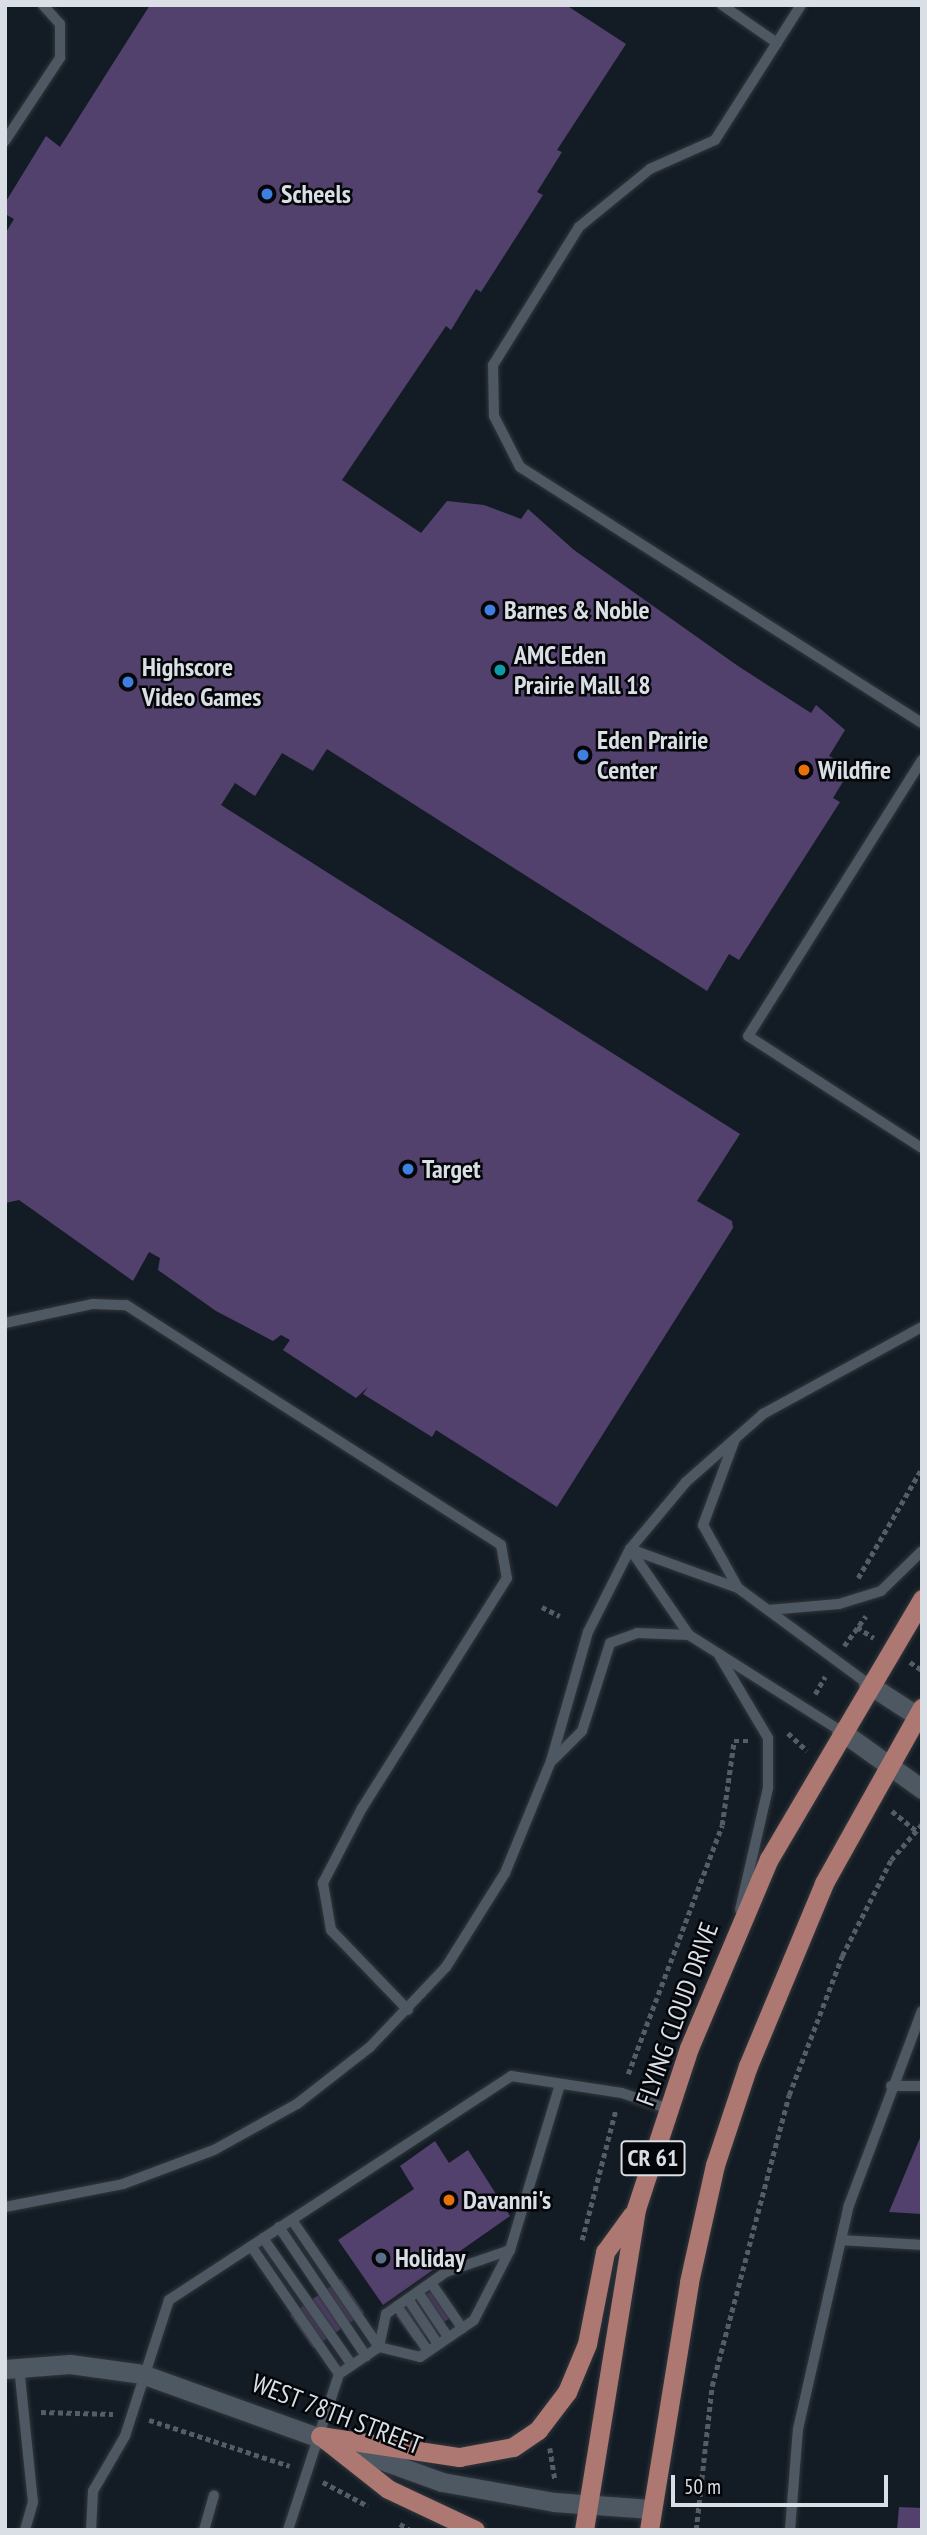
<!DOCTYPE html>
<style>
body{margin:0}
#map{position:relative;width:927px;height:2535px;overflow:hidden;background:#131c24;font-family:"PT Sans Narrow",sans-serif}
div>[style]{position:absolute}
.building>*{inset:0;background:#53416d}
.path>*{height:4.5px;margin-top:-2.25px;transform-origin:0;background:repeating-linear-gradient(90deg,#555d64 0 5px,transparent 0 8.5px)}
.roads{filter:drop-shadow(0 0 2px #31363d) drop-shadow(0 0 2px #31363d)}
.service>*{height:10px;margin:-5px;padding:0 5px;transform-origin:5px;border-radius:5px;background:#4e5863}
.tertiary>*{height:19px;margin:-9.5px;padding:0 9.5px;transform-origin:9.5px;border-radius:9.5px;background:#4e5863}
.primary>*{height:19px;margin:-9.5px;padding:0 9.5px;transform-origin:9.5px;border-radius:9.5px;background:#ad7871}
.dots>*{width:19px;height:19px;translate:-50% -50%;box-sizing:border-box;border:4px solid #040609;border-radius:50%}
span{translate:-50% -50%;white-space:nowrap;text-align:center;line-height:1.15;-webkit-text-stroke:5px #040609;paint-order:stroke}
.shield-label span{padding:2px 5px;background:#040609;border:2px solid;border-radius:5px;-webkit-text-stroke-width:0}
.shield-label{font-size:24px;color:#d9dfe5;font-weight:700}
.poi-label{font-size:26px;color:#d9dfe5;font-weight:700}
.left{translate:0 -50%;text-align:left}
.street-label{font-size:26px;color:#d9dfe5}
.frame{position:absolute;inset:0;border:7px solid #d9dfe5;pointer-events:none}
.scale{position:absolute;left:671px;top:2475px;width:217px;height:32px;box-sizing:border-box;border:4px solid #d9dfe5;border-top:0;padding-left:9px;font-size:21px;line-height:24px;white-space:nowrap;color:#d9dfe5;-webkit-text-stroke:5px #040609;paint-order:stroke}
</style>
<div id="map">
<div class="building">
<i style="clip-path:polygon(150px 5px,566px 5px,626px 44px,557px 150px,562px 152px,537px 192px,543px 195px,481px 292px,476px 289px,451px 330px,446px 326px,342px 480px,421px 533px,447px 501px,484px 505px,521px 519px,528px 509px,574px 550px,738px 666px,811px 713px,816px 705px,845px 730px,829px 756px,852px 767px,833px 798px,840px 802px,739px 960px,729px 954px,707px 991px,327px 749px,313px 771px,282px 753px,255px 796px,235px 783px,221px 805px,740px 1134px,697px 1201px,732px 1221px,733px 1228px,557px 1507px,436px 1430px,432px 1437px,363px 1394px,368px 1387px,356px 1398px,283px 1350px,290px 1340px,281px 1335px,273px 1341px,216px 1311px,158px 1270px,160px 1258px,149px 1252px,133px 1281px,19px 1200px,5px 1203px,5px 234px,14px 219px,5px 214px,5px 203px,46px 136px,60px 147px)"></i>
<i style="clip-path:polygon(922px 2133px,922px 2214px,889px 2212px)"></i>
<i style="clip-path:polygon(435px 2141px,449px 2163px,468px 2150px,510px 2216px,383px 2305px,338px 2240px,414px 2189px,400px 2166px)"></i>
<i style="clip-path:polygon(341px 2279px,364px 2313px,313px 2348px,290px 2315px)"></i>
<i style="clip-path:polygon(439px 2285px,458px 2313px,414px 2341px,396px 2316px)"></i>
<i style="clip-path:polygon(899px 2507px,922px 2508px,922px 2530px,897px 2530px)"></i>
</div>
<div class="path">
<i style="left:858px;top:1578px;width:127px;rotate:-59.8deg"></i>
<i style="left:542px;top:1607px;width:20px;rotate:27deg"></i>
<i style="left:857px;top:1627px;width:20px;rotate:33deg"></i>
<i style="left:844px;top:1646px;width:37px;rotate:-54deg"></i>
<i style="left:910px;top:1662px;width:14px;rotate:34deg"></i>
<i style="left:815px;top:1694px;width:20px;rotate:-60deg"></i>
<i style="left:788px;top:1733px;width:26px;rotate:43deg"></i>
<i style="left:892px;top:1811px;width:33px;rotate:39deg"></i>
<i style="left:628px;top:2074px;width:266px;rotate:-69.3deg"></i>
<i style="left:722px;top:1825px;width:85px;rotate:-81.9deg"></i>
<i style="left:734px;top:1741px;width:14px"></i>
<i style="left:582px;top:2240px;width:135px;rotate:-75.5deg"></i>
<i style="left:41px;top:2412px;width:72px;rotate:1.6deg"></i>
<i style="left:149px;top:2420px;width:148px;rotate:18.1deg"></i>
<i style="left:550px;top:2448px;width:31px;rotate:81deg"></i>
<i style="left:323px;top:2482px;width:51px;rotate:28.1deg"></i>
<i style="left:400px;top:2524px;width:12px;rotate:31deg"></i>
<i style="left:696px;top:2530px;width:145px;rotate:-83.7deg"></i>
<i style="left:712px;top:2386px;width:301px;rotate:-75.2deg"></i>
<i style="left:789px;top:2095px;width:149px;rotate:-69.1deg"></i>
<i style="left:842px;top:1956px;width:108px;rotate:-63deg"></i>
<i style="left:891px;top:1860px;width:48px;rotate:-49.3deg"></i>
</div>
<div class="roads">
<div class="service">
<i style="left:722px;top:5px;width:67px;rotate:34.6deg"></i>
<i style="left:801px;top:5px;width:160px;rotate:122.5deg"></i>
<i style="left:715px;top:140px;width:71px;rotate:156deg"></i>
<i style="left:650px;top:169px;width:92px;rotate:140.8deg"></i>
<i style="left:579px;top:227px;width:163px;rotate:121.9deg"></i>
<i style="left:493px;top:365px;width:51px;rotate:88.9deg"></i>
<i style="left:494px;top:416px;width:57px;rotate:63deg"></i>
<i style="left:520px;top:467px;width:477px;rotate:32.5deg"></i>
<i style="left:5px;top:141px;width:100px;rotate:-56.5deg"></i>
<i style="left:60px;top:58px;width:34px;rotate:-90deg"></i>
<i style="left:60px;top:24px;width:25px;rotate:-132deg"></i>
<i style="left:922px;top:760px;width:326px;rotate:122.2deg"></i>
<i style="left:748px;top:1036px;width:207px;rotate:32.8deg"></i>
<i style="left:5px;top:1323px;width:90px;rotate:-12.2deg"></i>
<i style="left:93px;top:1304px;width:33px;rotate:2deg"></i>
<i style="left:126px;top:1305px;width:445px;rotate:32.6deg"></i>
<i style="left:501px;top:1545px;width:34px;rotate:80deg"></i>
<i style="left:507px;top:1578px;width:272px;rotate:122.2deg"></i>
<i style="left:362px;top:1808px;width:85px;rotate:117.5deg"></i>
<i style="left:323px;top:1883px;width:48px;rotate:80.3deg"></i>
<i style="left:331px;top:1930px;width:111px;rotate:46.1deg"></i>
<i style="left:735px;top:1439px;width:92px;rotate:110.4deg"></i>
<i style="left:703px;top:1525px;width:72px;rotate:60.9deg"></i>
<i style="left:630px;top:1549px;width:104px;rotate:55.5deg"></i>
<i style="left:689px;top:1635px;width:180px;rotate:32.3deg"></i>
<i style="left:630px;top:1549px;width:115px;rotate:19.9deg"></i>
<i style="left:738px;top:1588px;width:162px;rotate:36.4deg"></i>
<i style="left:768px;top:1610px;width:71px;rotate:-4.8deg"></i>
<i style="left:839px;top:1604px;width:44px;rotate:-17.2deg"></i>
<i style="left:881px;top:1591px;width:57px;rotate:-44.3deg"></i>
<i style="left:720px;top:1657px;width:94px;rotate:59.3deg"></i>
<i style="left:768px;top:1738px;width:50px;rotate:90deg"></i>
<i style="left:768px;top:1788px;width:125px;rotate:102.9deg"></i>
<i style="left:553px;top:1760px;width:41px;rotate:-45deg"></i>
<i style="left:582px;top:1731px;width:92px;rotate:-72.3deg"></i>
<i style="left:610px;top:1643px;width:29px;rotate:-20deg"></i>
<i style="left:637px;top:1633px;width:52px;rotate:2.2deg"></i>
<i style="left:891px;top:2086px;width:31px"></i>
<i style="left:5px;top:2207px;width:120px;rotate:-11deg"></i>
<i style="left:123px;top:2184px;width:97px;rotate:-20.5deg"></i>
<i style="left:214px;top:2150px;width:95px;rotate:-29deg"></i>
<i style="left:297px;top:2104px;width:93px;rotate:-38deg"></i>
<i style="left:370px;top:2047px;width:110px;rotate:-46.5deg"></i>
<i style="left:446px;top:1967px;width:111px;rotate:-57.9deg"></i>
<i style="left:505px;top:1873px;width:121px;rotate:-67.7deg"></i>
<i style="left:551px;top:1761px;width:134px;rotate:-74deg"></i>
<i style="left:588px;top:1632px;width:93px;rotate:-63.2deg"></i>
<i style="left:630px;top:1549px;width:87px;rotate:-50.1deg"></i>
<i style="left:686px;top:1482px;width:103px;rotate:-41.4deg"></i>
<i style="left:763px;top:1414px;width:181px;rotate:-28.7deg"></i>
<i style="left:292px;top:2220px;width:154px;rotate:55.6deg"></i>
<i style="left:279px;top:2227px;width:156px;rotate:56deg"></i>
<i style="left:263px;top:2238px;width:155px;rotate:55deg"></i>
<i style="left:841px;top:2240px;width:81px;rotate:3.5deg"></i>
<i style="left:251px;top:2246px;width:155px;rotate:55.5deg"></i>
<i style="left:431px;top:2283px;width:55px;rotate:55.4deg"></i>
<i style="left:418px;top:2292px;width:54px;rotate:56.3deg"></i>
<i style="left:408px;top:2299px;width:54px;rotate:56.3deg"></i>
<i style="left:397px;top:2306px;width:55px;rotate:55.4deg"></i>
<i style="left:379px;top:2347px;width:34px;rotate:-78deg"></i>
<i style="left:386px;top:2314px;width:73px;rotate:-35deg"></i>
<i style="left:446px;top:2272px;width:68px;rotate:-19deg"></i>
<i style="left:19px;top:2367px;width:136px;rotate:84.1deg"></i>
<i style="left:33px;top:2502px;width:29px;rotate:106deg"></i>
<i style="left:91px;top:2530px;width:39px;rotate:-87deg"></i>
<i style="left:93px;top:2491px;width:64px;rotate:-59.8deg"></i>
<i style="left:125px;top:2436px;width:143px;rotate:-72.1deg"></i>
<i style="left:169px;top:2300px;width:409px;rotate:-33.2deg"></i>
<i style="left:511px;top:2076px;width:112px;rotate:8.7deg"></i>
<i style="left:622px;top:2093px;width:50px;rotate:18.8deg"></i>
<i style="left:204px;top:2530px;width:36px;rotate:-74deg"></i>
<i style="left:288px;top:2530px;width:164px;rotate:-71.9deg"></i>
<i style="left:339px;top:2374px;width:48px;rotate:-34deg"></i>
<i style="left:379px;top:2347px;width:42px;rotate:13.7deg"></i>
<i style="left:420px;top:2357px;width:65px;rotate:-34.4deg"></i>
<i style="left:474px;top:2320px;width:79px;rotate:-62.8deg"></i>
<i style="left:510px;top:2250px;width:173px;rotate:-73.2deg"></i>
<i style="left:790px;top:2530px;width:101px;rotate:-85.5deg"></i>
<i style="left:798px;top:2429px;width:230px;rotate:-77.2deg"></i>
<i style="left:849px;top:2205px;width:207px;rotate:-69.4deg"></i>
</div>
<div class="tertiary">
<i style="left:868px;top:1684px;width:64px;rotate:32.9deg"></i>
<i style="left:841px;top:1731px;width:100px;rotate:35.6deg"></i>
<i style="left:5px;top:2369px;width:65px;rotate:-4.4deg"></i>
<i style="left:70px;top:2364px;width:73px;rotate:7.9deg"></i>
<i style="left:142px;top:2374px;width:319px;rotate:19.8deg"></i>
<i style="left:442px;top:2482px;width:114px;rotate:10.1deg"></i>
<i style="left:554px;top:2502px;width:97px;rotate:4.1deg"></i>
</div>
<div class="primary">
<i style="left:320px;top:2436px;width:141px;rotate:8.6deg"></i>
<i style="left:459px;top:2457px;width:55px;rotate:-10.5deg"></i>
<i style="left:513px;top:2447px;width:30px;rotate:-34deg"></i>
<i style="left:538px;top:2430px;width:48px;rotate:-52.7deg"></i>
<i style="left:567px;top:2392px;width:52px;rotate:-67.4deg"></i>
<i style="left:587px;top:2344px;width:94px;rotate:-78.9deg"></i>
<i style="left:605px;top:2252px;width:46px;rotate:-53.9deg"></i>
<i style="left:321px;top:2436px;width:85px;rotate:38.3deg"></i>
<i style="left:388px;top:2489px;width:96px;rotate:25.2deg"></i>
<i style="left:584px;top:2530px;width:325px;rotate:-80.8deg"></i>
<i style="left:636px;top:2209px;width:169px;rotate:-71.8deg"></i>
<i style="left:689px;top:2048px;width:205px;rotate:-67.1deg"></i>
<i style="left:769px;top:1859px;width:302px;rotate:-59.5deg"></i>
<i style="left:649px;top:2530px;width:251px;rotate:-80.8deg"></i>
<i style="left:689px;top:2282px;width:120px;rotate:-77.5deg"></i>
<i style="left:715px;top:2165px;width:104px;rotate:-71.6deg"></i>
<i style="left:748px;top:2066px;width:198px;rotate:-67.4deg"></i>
<i style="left:824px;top:1883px;width:201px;rotate:-60.8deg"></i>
</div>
</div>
<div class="dots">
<i style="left:267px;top:194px;background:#3f7fe0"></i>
<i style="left:490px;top:610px;background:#3f7fe0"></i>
<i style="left:500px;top:670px;background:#0f9aa8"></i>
<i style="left:128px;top:682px;background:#3f7fe0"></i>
<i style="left:583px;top:755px;background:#3f7fe0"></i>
<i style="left:804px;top:770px;background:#e8710a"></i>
<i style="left:408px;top:1169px;background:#3f7fe0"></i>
<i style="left:449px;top:2200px;background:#e8710a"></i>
<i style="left:381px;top:2258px;background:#5c6f8a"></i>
</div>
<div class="shield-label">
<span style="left:653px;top:2158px">CR 61</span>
</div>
<div class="poi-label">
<span class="left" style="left:281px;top:194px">Scheels</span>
<span class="left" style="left:504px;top:610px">Barnes &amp; Noble</span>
<span class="left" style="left:514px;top:670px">AMC Eden<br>Prairie Mall 18</span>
<span class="left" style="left:142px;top:682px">Highscore<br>Video Games</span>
<span class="left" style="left:597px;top:755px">Eden Prairie<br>Center</span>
<span class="left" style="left:818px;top:770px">Wildfire</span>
<span class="left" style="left:422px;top:1169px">Target</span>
<span class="left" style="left:463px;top:2200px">Davanni's</span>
<span class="left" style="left:395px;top:2258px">Holiday</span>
</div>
<div class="street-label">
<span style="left:677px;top:2014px;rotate:-70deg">FLYING CLOUD DRIVE</span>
<span style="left:337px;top:2414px;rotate:21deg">WEST 78TH STREET</span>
</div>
<div class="frame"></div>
<div class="scale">50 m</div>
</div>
